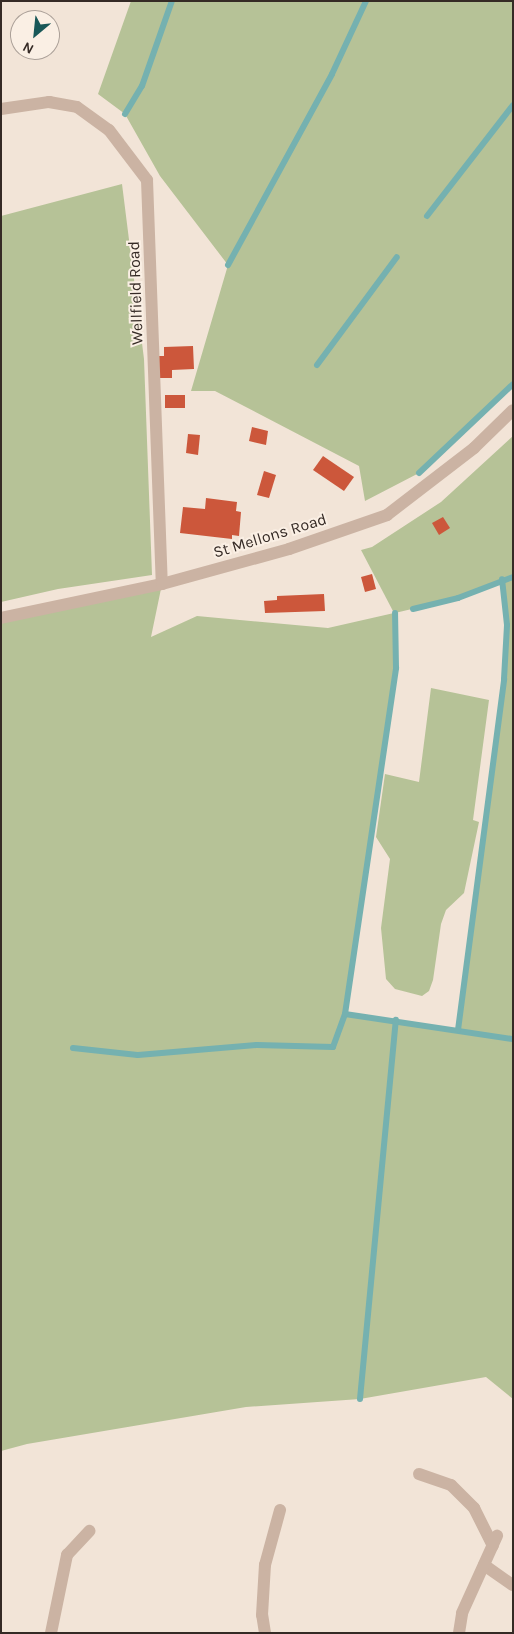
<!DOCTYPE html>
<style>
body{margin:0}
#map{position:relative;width:514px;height:1634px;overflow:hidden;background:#f2e4d7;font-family:Karla,sans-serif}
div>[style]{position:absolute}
.green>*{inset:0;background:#b6c297}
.stream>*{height:6px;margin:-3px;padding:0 3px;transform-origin:3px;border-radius:3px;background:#75b1b0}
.building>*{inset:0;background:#cc573b}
.minor>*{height:12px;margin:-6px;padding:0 6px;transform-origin:6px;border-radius:6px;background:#cbb3a3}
span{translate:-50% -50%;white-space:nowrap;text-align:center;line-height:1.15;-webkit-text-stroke:4px #faefe4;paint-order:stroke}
.street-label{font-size:16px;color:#352a25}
.frame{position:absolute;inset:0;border:2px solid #352a25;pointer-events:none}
.north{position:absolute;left:10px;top:10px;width:50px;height:50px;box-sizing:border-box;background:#faefe4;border:1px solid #aba098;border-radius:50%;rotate:208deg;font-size:14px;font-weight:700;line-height:20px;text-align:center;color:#352a25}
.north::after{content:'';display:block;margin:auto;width:18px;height:22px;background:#195858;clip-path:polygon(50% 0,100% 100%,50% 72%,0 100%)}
</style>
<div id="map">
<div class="green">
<i style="clip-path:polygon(131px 1px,513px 1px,513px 384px,419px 473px,365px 501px,359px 466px,215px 391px,191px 391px,228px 265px,160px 176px,125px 114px,98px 94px)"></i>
<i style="clip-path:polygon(122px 184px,144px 359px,152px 575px,58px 589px,1px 602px,1px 216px)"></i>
<i style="clip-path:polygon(evenodd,513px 436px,513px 1399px,486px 1377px,360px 1399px,246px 1407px,27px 1444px,1px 1451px,1px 618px,162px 584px,151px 637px,197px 616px,328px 628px,394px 613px,361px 550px,372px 547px,441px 502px,513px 436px,502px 579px,507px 625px,504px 679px,458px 1030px,345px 1014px,396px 668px,395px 613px,458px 598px,502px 579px)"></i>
<i style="clip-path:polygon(431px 688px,489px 700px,473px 820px,479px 822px,464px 893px,446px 910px,441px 924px,433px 980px,429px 991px,422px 996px,395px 989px,386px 979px,381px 928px,390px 859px,376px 837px,385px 774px,419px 782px)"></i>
</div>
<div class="stream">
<i style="left:125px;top:114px;width:33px;rotate:-59deg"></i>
<i style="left:142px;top:86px;width:90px;rotate:-70.6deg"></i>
<i style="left:427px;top:216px;width:140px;rotate:-52.2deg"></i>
<i style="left:228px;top:265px;width:217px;rotate:-61.4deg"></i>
<i style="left:332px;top:74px;width:81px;rotate:-65deg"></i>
<i style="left:317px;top:365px;width:134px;rotate:-53.5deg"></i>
<i style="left:419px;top:473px;width:129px;rotate:-43.4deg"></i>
<i style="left:413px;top:609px;width:46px;rotate:-13.7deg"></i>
<i style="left:458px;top:598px;width:59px;rotate:-20.9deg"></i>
<i style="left:345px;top:1014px;width:170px;rotate:8.5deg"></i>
<i style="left:458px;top:1030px;width:354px;rotate:-82.5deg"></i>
<i style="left:504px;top:679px;width:54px;rotate:-86.8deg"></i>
<i style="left:507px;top:625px;width:46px;rotate:-96.2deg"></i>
<i style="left:73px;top:1048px;width:65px;rotate:6.1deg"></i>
<i style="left:138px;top:1055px;width:119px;rotate:-4.8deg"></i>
<i style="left:257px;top:1045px;width:76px;rotate:1.5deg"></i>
<i style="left:333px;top:1047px;width:35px;rotate:-70deg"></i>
<i style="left:345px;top:1014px;width:350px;rotate:-81.6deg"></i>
<i style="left:396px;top:668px;width:55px;rotate:-91deg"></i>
<i style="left:360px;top:1399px;width:381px;rotate:-84.6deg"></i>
</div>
<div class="building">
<i style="clip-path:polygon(193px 346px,194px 369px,172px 370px,172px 378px,157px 378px,157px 356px,164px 356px,164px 347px)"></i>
<i style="clip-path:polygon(165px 395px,185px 395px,185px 408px,165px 408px)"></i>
<i style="clip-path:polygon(252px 427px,268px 431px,266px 445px,249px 441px)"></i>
<i style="clip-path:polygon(188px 434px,200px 435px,198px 455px,186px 453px)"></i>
<i style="clip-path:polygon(323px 456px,354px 477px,344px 491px,313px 470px)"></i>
<i style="clip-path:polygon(264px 471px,276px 475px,269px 498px,257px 495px)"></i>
<i style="clip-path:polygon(206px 498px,237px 502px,236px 511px,241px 512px,239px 536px,232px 535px,232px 539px,180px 533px,183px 507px,205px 509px)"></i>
<i style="clip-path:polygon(443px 517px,450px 528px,439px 535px,432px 523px)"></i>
<i style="clip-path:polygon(372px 574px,376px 589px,365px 592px,361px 577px)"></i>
<i style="clip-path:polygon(324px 594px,325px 611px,265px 613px,264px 601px,277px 600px,277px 596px)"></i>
</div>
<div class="minor">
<i style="left:1px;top:109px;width:49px;rotate:-8.3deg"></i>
<i style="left:49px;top:102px;width:28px;rotate:10deg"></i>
<i style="left:77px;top:107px;width:39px;rotate:36deg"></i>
<i style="left:109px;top:130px;width:63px;rotate:52.8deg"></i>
<i style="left:147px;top:180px;width:404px;rotate:87.9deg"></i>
<i style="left:1px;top:618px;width:165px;rotate:-11.9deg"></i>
<i style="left:162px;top:584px;width:132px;rotate:-15.4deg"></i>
<i style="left:289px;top:549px;width:104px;rotate:-19.1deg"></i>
<i style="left:387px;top:515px;width:110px;rotate:-37.6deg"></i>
<i style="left:474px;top:448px;width:54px;rotate:-44.3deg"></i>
<i style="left:419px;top:1474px;width:34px;rotate:19deg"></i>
<i style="left:451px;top:1485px;width:33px;rotate:45deg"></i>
<i style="left:474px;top:1508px;width:42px;rotate:63.4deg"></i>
<i style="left:484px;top:1565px;width:35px;rotate:35deg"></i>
<i style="left:51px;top:1633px;width:80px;rotate:-78.4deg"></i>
<i style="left:67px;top:1555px;width:33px;rotate:-47deg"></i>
<i style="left:265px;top:1633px;width:18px;rotate:-99deg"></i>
<i style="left:262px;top:1615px;width:50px;rotate:-86.6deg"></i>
<i style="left:265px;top:1565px;width:57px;rotate:-74.7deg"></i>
<i style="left:459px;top:1633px;width:20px;rotate:-81deg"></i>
<i style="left:462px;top:1613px;width:85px;rotate:-65.6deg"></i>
</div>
<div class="street-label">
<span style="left:136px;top:293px;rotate:-92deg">Wellfield Road</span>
<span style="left:270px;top:536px;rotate:-17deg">St Mellons Road</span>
</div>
<div class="frame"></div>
<div class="north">N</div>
</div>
